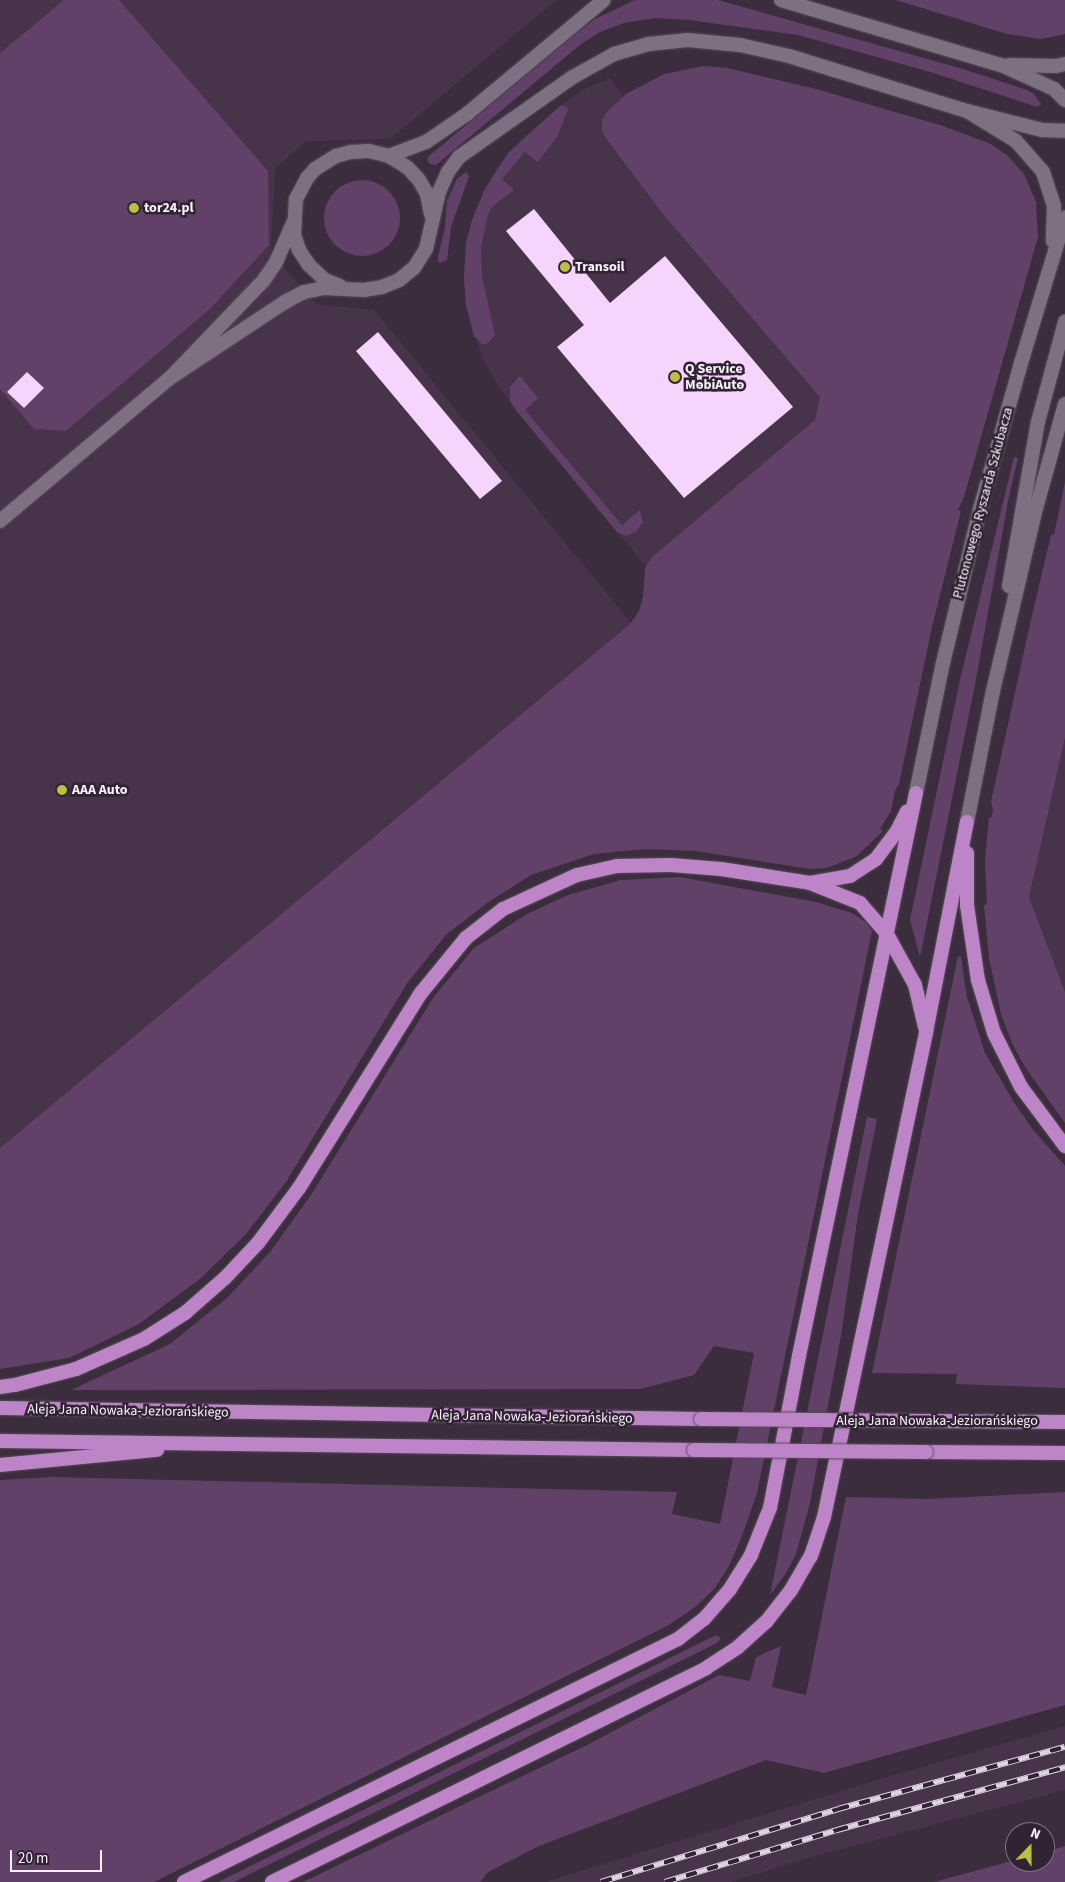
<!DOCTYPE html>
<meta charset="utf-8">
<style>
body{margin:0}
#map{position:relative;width:1065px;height:1882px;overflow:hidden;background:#3b2d3e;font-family:"Source Sans 3",sans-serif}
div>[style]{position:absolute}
.built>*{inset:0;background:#47344a}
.green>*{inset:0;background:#624168}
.round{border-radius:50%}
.building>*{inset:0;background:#f6d5fc}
.roads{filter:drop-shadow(0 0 1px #564a58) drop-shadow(0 0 1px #564a58)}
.minor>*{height:14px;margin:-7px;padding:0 7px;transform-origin:7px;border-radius:7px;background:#7f6f82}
.tertiary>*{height:14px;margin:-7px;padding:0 7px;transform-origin:7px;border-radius:7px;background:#7f6f82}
.primary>*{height:14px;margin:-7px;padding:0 7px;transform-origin:7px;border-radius:7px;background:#bd85c8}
.rail>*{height:5.5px;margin-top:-2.75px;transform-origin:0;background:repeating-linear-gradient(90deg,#312333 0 11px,#dfd5e1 0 22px);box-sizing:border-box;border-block:1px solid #dfd5e1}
.bridges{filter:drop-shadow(0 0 1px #564a58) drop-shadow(0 0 1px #564a58)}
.primary-bridge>*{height:14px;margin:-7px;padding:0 7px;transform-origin:7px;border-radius:7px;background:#bd85c8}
.dots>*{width:14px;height:14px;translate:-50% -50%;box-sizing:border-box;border:2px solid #312333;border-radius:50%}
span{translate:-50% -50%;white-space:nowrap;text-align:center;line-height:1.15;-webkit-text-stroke:5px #312333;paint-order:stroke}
.poi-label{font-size:14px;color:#f9f0fb;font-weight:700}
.left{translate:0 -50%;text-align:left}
.street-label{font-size:14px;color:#f9f0fb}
.north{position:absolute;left:1005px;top:1822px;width:50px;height:50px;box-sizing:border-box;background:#312333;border:1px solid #817583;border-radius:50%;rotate:22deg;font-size:14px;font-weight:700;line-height:20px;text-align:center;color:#f9f0fb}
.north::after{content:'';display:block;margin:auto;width:18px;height:22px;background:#bcbf44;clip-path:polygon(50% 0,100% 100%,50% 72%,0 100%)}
.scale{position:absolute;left:10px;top:1850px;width:92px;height:22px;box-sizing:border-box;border:2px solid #f9f0fb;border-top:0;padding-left:6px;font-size:15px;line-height:18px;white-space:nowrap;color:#f9f0fb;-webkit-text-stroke:4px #312333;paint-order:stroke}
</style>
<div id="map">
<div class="built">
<i style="clip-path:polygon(0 0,556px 0,390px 139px,306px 141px,275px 169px,271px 253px,316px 304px,374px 310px,631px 623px,0 1148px)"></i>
<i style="clip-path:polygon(610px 78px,688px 188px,849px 395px,653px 575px,515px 409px,498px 385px,483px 360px,466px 305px,464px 278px,466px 243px,472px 220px,484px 191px,496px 169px,521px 140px,561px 105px,581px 91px)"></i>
<i style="clip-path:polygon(1065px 738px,1065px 992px,1029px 897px)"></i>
<i style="clip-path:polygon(1065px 1726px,1065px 1790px,811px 1857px,731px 1882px,545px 1882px,894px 1775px)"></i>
</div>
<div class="green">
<i style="clip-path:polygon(64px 0,119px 0,268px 171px,269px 245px,210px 309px,66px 431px,34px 429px,0 389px,0 53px)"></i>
<i style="clip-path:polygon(635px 0,718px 0,963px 69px,1027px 90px,1034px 94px,1041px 104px,1038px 107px,1034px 106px,934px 73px,798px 35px,689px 20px,655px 18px,624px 23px,600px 32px,581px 44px,436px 165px,430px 164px,427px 160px,429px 156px,572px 37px,595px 19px)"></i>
<i style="clip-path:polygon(896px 0,1065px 0,1065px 34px,1041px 39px,1007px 34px)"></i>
<i style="clip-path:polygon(704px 66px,727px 68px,816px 89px,943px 126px,991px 144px,1008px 156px,1024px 174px,1037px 204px,1036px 204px,1038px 237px,964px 497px,958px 510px,961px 511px,932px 627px,899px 784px,895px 791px,891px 811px,880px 829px,883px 831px,857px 856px,827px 868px,810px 869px,696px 851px,645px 849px,594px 854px,531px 875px,487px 903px,447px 934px,408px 982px,286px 1182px,246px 1234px,201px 1278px,139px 1324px,69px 1358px,0 1369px,0 1148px,631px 623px,639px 611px,643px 597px,645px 568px,651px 558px,815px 420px,820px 397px,663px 214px,605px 137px,602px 130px,602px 121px,606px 113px,626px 94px,664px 74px)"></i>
<i style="clip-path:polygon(561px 105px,567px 107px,568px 110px,557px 137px,538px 162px,525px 152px,502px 179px,514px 190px,492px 207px,488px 215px,481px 247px,482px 276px,495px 335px,487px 344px,482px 344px,474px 336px,466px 305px,464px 278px,466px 243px,472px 220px,484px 191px,508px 153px)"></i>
<i style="clip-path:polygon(466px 172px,469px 176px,451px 227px,447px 260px,439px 263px,438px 257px,445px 227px,447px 201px,457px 179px)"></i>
<i class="round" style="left:324px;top:180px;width:76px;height:76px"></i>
<i style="clip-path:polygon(520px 376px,538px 398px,525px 410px,622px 525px,640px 510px,643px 522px,636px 532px,626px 536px,617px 532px,515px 409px,510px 401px,510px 387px)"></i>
<i style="clip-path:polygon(1014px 457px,1018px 458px,1009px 496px,975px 685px,920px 957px,910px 920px,960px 680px)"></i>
<i style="clip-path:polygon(1065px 482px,1065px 738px,1029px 897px,1065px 992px,1065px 1123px,1025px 1067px,1012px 1043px,1001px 1014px,989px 958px,984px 905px,987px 904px,985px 861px,989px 817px,991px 818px,993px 810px,991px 802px,1030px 624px,1051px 535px,1054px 535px)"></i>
<i style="clip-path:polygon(680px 877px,816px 902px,852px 913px,867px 923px,872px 931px,757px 1493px,742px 1536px,729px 1566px,715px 1588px,694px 1608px,667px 1626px,154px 1882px,0 1882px,0 1480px,51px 1477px,677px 1492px,672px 1514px,720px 1524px,754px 1353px,714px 1346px,694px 1375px,640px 1389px,71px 1390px,170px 1344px,227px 1298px,270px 1252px,311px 1195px,433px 998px,474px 948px,527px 914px,568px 895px,621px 880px)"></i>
<i style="clip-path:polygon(958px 956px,961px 957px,967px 997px,985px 1053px,1015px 1104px,1034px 1131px,1065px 1166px,1065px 1388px,956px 1384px,957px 1374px,872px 1373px)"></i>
<i style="clip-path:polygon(867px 1117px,877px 1119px,858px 1214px,842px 1330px,810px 1503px,796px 1554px,786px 1573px,770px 1595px)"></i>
<i style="clip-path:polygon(1065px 1492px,1065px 1705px,824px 1773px,766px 1760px,539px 1846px,488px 1872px,480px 1882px,303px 1882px,589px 1744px,719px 1675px,750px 1681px,756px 1657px,781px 1646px,772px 1687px,806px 1695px,846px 1497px,928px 1499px)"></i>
<i style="clip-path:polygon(716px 1635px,721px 1638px,717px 1643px,234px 1882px,218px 1882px)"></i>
<i style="clip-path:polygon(1065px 1846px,1065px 1882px,934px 1882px,1015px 1860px,1015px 1862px,1045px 1862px,1045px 1852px)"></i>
</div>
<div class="building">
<i style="clip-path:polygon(534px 209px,610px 303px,665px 256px,793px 407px,684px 498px,557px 347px,584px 325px,506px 231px)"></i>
<i style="clip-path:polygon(378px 332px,502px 481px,480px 499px,356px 351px)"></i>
<i style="clip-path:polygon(27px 372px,44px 388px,24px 408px,7px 392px)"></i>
</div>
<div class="roads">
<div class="minor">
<i style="left:781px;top:0;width:229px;rotate:16.5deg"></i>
<i style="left:1001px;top:65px;width:58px;rotate:24.4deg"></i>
<i style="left:1054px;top:89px;width:16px;rotate:45deg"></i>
<i style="left:1009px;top:65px;width:47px;rotate:1.2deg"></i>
<i style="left:1056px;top:66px;width:9px;rotate:-13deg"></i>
<i style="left:389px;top:156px;width:40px;rotate:-21deg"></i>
<i style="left:426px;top:142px;width:50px;rotate:-34.3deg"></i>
<i style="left:467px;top:114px;width:178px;rotate:-39.8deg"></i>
<i style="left:340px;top:286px;width:16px;rotate:-158deg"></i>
<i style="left:325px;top:280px;width:22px;rotate:-137deg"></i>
<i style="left:309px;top:265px;width:18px;rotate:-124deg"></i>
<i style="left:299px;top:250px;width:16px;rotate:-108deg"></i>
<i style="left:294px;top:235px;width:36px;rotate:-87deg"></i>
<i style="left:296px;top:199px;width:24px;rotate:-62deg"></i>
<i style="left:307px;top:178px;width:12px;rotate:-48deg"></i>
<i style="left:315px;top:169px;width:25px;rotate:-32deg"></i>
<i style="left:336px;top:156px;width:16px;rotate:-15deg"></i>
<i style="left:351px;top:152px;width:18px;rotate:-3deg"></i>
<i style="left:369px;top:151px;width:21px;rotate:14deg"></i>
<i style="left:389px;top:156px;width:22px;rotate:32deg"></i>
<i style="left:408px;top:168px;width:16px;rotate:47deg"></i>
<i style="left:419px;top:180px;width:16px;rotate:60deg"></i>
<i style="left:427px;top:194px;width:20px;rotate:79deg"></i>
<i style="left:170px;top:378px;width:138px;rotate:-33.5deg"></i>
<i style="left:285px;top:302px;width:21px;rotate:-28deg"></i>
<i style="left:304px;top:292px;width:20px;rotate:-11deg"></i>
<i style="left:324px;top:288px;width:40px;rotate:2.9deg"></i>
<i style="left:364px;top:290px;width:18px;rotate:-9deg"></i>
<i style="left:382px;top:287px;width:18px;rotate:-22deg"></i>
<i style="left:399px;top:280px;width:19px;rotate:-39deg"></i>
<i style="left:414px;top:268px;width:22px;rotate:-58deg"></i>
<i style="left:426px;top:249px;width:58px;rotate:-77.2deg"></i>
<i style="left:439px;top:192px;width:22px;rotate:-66deg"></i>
<i style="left:448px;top:172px;width:19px;rotate:-54deg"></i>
<i style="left:459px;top:157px;width:139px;rotate:-35.1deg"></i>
<i style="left:573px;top:77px;width:47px;rotate:-29.3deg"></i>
<i style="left:614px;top:54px;width:36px;rotate:-16deg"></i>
<i style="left:649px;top:44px;width:39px;rotate:-6deg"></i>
<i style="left:688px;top:40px;width:52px;rotate:5.5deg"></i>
<i style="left:740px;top:45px;width:50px;rotate:12.7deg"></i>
<i style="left:789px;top:56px;width:186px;rotate:17.2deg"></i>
<i style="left:967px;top:111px;width:77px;rotate:14.2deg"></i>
<i style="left:1042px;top:130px;width:23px;rotate:2deg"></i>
<i style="left:0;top:521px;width:222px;rotate:-40.1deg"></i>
<i style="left:170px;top:378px;width:136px;rotate:-46.2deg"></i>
<i style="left:264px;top:280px;width:22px;rotate:-56deg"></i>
<i style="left:276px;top:262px;width:43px;rotate:-66.4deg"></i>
</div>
<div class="tertiary">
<i style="left:967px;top:111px;width:57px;rotate:31.5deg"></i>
<i style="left:1016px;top:141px;width:41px;rotate:48.9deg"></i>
<i style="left:1043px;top:172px;width:36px;rotate:72deg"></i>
<i style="left:1054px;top:206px;width:35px;rotate:92deg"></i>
<i style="left:1009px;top:586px;width:167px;rotate:-80deg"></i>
<i style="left:1038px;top:422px;width:104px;rotate:-74.9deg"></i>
<i style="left:916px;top:793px;width:133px;rotate:-78.3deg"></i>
<i style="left:943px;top:663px;width:158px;rotate:-76.5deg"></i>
<i style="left:980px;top:509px;width:152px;rotate:-74.3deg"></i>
<i style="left:1021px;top:363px;width:152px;rotate:-73.1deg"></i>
<i style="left:967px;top:822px;width:134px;rotate:-78.8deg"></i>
<i style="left:993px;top:691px;width:184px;rotate:-76.8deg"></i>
<i style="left:1035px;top:512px;width:112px;rotate:-74.5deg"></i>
</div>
<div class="primary">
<i style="left:967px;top:853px;width:52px;rotate:90deg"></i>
<i style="left:967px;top:905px;width:76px;rotate:81.7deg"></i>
<i style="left:978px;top:980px;width:55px;rotate:73.2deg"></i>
<i style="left:994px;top:1033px;width:60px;rotate:63.4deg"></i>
<i style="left:1021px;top:1087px;width:74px;rotate:53.3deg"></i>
<i style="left:810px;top:883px;width:54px;rotate:21.8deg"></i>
<i style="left:860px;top:903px;width:41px;rotate:48.9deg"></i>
<i style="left:887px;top:934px;width:58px;rotate:61.2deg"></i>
<i style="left:915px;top:985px;width:43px;rotate:76.6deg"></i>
<i style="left:0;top:1387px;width:15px;rotate:-8deg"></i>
<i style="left:15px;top:1385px;width:63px;rotate:-14.7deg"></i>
<i style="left:76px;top:1369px;width:74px;rotate:-23.8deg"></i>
<i style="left:144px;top:1339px;width:49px;rotate:-32.4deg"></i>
<i style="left:185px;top:1313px;width:53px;rotate:-41.2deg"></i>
<i style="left:225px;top:1278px;width:48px;rotate:-46.7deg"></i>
<i style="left:258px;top:1243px;width:69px;rotate:-53.3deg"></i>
<i style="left:299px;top:1188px;width:230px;rotate:-58deg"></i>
<i style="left:421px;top:993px;width:71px;rotate:-50.7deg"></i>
<i style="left:466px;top:938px;width:47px;rotate:-38.1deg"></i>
<i style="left:503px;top:909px;width:81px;rotate:-24.7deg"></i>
<i style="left:577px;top:875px;width:41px;rotate:-12.7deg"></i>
<i style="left:617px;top:866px;width:54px;rotate:-1.1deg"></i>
<i style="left:671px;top:865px;width:50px;rotate:4.6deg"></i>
<i style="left:721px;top:869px;width:90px;rotate:8.9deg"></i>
<i style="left:810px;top:883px;width:41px;rotate:-9.9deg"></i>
<i style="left:850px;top:876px;width:31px;rotate:-33deg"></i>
<i style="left:876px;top:859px;width:35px;rotate:-53deg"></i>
<i style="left:897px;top:831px;width:22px;rotate:-63deg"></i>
<i style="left:0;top:1408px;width:701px;rotate:0.9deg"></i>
<i style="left:932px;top:1421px;width:133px;rotate:0.4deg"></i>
<i style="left:0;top:1441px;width:694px;rotate:0.74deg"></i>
<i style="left:926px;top:1452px;width:139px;rotate:0.4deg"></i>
<i style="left:0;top:1465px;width:158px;rotate:-5.5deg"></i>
<i style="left:184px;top:1882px;width:551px;rotate:-26.19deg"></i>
<i style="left:678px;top:1639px;width:33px;rotate:-38deg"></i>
<i style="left:704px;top:1619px;width:40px;rotate:-49deg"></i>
<i style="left:730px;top:1589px;width:40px;rotate:-58deg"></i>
<i style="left:751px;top:1555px;width:51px;rotate:-68deg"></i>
<i style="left:770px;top:1508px;width:155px;rotate:-79.2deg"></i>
<i style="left:799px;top:1356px;width:575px;rotate:-78.26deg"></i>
<i style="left:272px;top:1882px;width:484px;rotate:-26.2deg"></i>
<i style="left:706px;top:1668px;width:38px;rotate:-33deg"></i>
<i style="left:738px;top:1647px;width:38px;rotate:-42deg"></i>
<i style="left:766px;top:1622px;width:41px;rotate:-52deg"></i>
<i style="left:791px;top:1590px;width:39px;rotate:-60deg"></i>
<i style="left:811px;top:1556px;width:41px;rotate:-71.6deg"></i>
<i style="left:824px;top:1517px;width:496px;rotate:-78.1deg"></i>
<i style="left:926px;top:1032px;width:214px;rotate:-79deg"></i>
</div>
</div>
<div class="rail">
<i style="left:601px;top:1882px;width:248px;rotate:-17.1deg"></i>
<i style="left:838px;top:1809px;width:235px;rotate:-15.3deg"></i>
<i style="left:665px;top:1882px;width:180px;rotate:-16.8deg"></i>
<i style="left:837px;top:1830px;width:237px;rotate:-15.4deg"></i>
</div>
<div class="bridges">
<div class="primary-bridge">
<i style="left:701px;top:1419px;width:231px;rotate:0.5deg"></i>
<i style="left:694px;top:1450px;width:232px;rotate:0.5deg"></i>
</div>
</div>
<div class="dots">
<i style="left:134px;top:208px;background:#bcbf44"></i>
<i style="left:565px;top:267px;background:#bcbf44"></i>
<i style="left:675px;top:377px;background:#bcbf44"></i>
<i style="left:62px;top:790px;background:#bcbf44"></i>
</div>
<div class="poi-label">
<span class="left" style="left:144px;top:208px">tor24.pl</span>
<span class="left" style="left:575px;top:267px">Transoil</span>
<span class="left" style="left:685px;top:377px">Q Service<br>MobiAuto</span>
<span class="left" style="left:72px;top:790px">AAA Auto</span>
</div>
<div class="street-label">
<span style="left:983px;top:503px;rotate:-75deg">Plutonowego Ryszarda Szkubacza</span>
<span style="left:128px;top:1411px;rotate:1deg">Aleja Jana Nowaka-Jeziorańskiego</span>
<span style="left:532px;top:1417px;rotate:1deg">Aleja Jana Nowaka-Jeziorańskiego</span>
<span style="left:937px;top:1421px">Aleja Jana Nowaka-Jeziorańskiego</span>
</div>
<div class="north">N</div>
<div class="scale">20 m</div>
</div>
